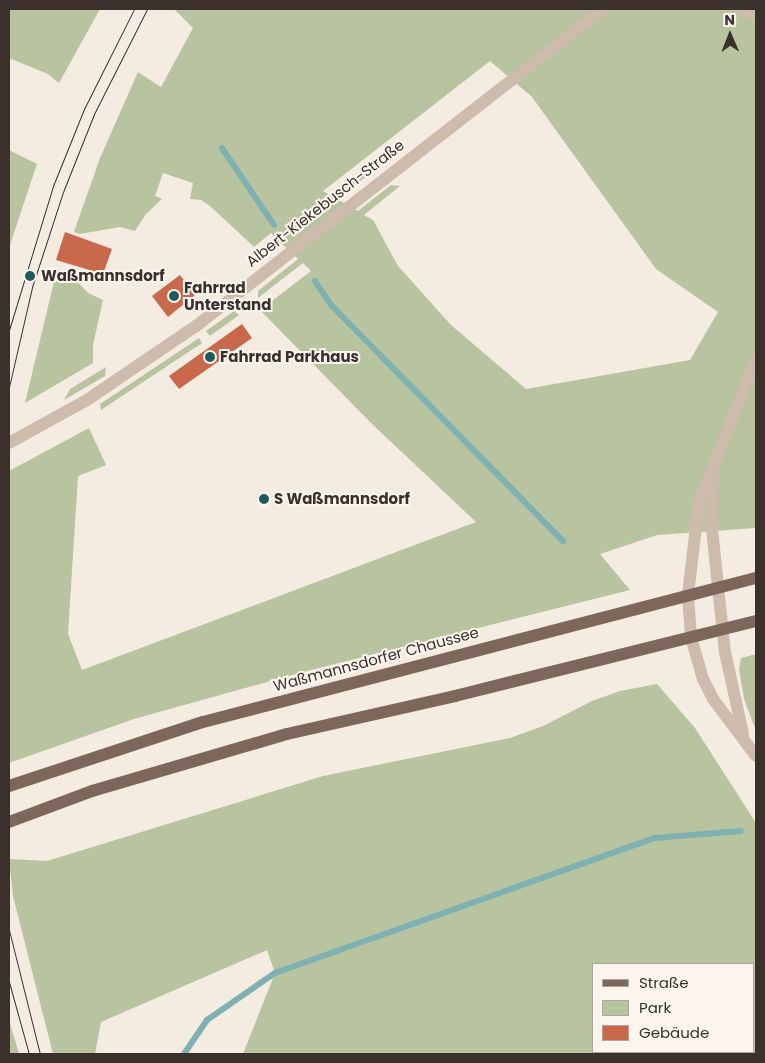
<!DOCTYPE html>
<meta charset="utf-8">
<style>
body{margin:0}
#map{position:relative;width:765px;height:1063px;overflow:hidden;background:#f4ebe1;font-family:Poppins,sans-serif}
div>[style]{position:absolute}
.green>*{inset:0;background:#b8c4a0}
.stream>*{height:6px;margin:-3px;padding:0 3px;transform-origin:3px;border-radius:3px;background:#7fb0b2}
.building>*{inset:0;background:#c8694b}
.minor>*{height:12px;margin:-6px;padding:0 6px;transform-origin:6px;border-radius:6px;background:#cdbbac}
.tertiary>*{height:12px;margin:-6px;padding:0 6px;transform-origin:6px;border-radius:6px;background:#cdbbac}
.primary>*{height:12px;margin:-6px;padding:0 6px;transform-origin:6px;border-radius:6px;background:#7d675c}
.tram>*{height:1px;margin:-0.5px;padding:0 0.5px;transform-origin:0.5px;border-radius:0.5px;background:#3b302b}
.dots>*{width:14px;height:14px;translate:-50% -50%;box-sizing:border-box;border:2px solid #fbf5ee;border-radius:50%}
span{translate:-50% -50%;white-space:nowrap;text-align:center;line-height:1.15;-webkit-text-stroke:4px #fbf5ee;paint-order:stroke}
.street-label{font-size:15px;color:#3b302b}
.poi-label{font-size:15px;color:#3b302b;font-weight:700}
.left{translate:0 -50%;text-align:left}
.frame{position:absolute;inset:0;border:10px solid #3b302b;pointer-events:none}
.legend{position:absolute;left:592px;top:963px;width:162px;height:90px;box-sizing:border-box;background:#fbf5ee;border:1px solid #aea6a0;margin:0;padding:6px 9px;list-style:none;font-size:15px;color:#3b302b}
.legend li{display:flex;align-items:center;gap:10px;height:25px}
.legend b{width:25px;border:1px solid #aea6a0}
.north{position:absolute;left:705px;top:10px;width:50px;height:50px;-webkit-text-stroke:4px #fbf5ee;paint-order:stroke;rotate:359deg;font-size:14px;font-weight:700;line-height:20px;text-align:center;color:#3b302b}
.north::after{content:'';display:block;margin:auto;width:18px;height:22px;background:#3b302b;clip-path:polygon(50% 0,100% 100%,50% 72%,0 100%)}
</style>
<div id="map">
<div class="green">
<i style="clip-path:polygon(9px 9px,100px 9px,59px 83px,48px 74px,9px 58px)"></i>
<i style="clip-path:polygon(evenodd,174px 9px,756px 9px,756px 528px,657px 535px,600px 554px,630px 590px,303px 672px,134px 719px,9px 763px,9px 471px,89px 428px,106px 465px,78px 476px,68px 634px,82px 670px,476px 522px,372px 424px,260px 310px,311px 271px,303px 263px,258px 298px,258px 291px,298px 259px,282px 244px,265px 250px,278px 240px,271px 233px,254px 247px,210px 206px,201px 200px,190px 199px,193px 183px,163px 173px,155px 196px,162px 199px,146px 214px,135px 231px,120px 227px,80px 234px,74px 232px,100px 158px,138px 72px,161px 87px,193px 28px,174px 9px,490px 61px,532px 97px,656px 269px,718px 312px,690px 360px,526px 389px,451px 325px,398px 266px,373px 220px,364px 215px,400px 186px,391px 185px,358px 211px,323px 191px,490px 61px)"></i>
<i style="clip-path:polygon(9px 150px,37px 164px,9px 248px)"></i>
<i style="clip-path:polygon(382px 156px,382px 164px,341px 196px,337px 191px)"></i>
<i style="clip-path:polygon(57px 269px,69px 273px,88px 293px,103px 300px,93px 345px,93px 363px,25px 403px)"></i>
<i style="clip-path:polygon(234px 311px,239px 315px,210px 336px,206px 331px)"></i>
<i style="clip-path:polygon(199px 338px,202px 343px,101px 410px,100px 404px)"></i>
<i style="clip-path:polygon(106px 367px,105px 376px,64px 400px,70px 389px)"></i>
<i style="clip-path:polygon(756px 654px,756px 731px,744px 699px,739px 669px,741px 658px)"></i>
<i style="clip-path:polygon(evenodd,657px 684px,695px 728px,756px 823px,756px 1054px,243px 1054px,275px 973px,267px 950px,101px 1022px,95px 1054px,53px 1054px,13px 896px,9px 859px,47px 861px,323px 776px,510px 738px,543px 726px,592px 701px,620px 691px,657px 684px,594px 964px,754px 964px,754px 1052px,594px 1052px,594px 964px)"></i>
<i style="clip-path:polygon(9px 1020px,19px 1054px,9px 1054px)"></i>
</div>
<div class="stream">
<i style="left:222px;top:148px;width:93px;rotate:56deg"></i>
<i style="left:315px;top:281px;width:30px;rotate:56deg"></i>
<i style="left:332px;top:306px;width:330px;rotate:45.5deg"></i>
<i style="left:184px;top:1054px;width:41px;rotate:-55.9deg"></i>
<i style="left:207px;top:1020px;width:83px;rotate:-34.7deg"></i>
<i style="left:275px;top:973px;width:403px;rotate:-19.6deg"></i>
<i style="left:655px;top:838px;width:86px;rotate:-4.7deg"></i>
</div>
<div class="building">
<i style="clip-path:polygon(65px 232px,112px 249px,103px 274px,56px 260px)"></i>
<i style="clip-path:polygon(180px 275px,195px 295px,168px 317px,152px 296px)"></i>
<i style="clip-path:polygon(242px 324px,252px 338px,179px 389px,169px 376px)"></i>
</div>
<div class="minor">
<i style="left:741px;top:9px;width:16px;rotate:22deg"></i>
<i style="left:9px;top:443px;width:89px;rotate:-28.9deg"></i>
<i style="left:87px;top:400px;width:132px;rotate:-34.2deg"></i>
<i style="left:196px;top:326px;width:516px;rotate:-37.91deg"></i>
</div>
<div class="tertiary">
<i style="left:756px;top:358px;width:154px;rotate:111.7deg"></i>
<i style="left:699px;top:501px;width:95px;rotate:96.7deg"></i>
<i style="left:688px;top:595px;width:42px;rotate:85.9deg"></i>
<i style="left:691px;top:637px;width:44px;rotate:74.1deg"></i>
<i style="left:703px;top:679px;width:22px;rotate:63deg"></i>
<i style="left:713px;top:699px;width:71px;rotate:53deg"></i>
<i style="left:713px;top:472px;width:57px;rotate:91deg"></i>
<i style="left:712px;top:529px;width:124px;rotate:84deg"></i>
<i style="left:725px;top:652px;width:84px;rotate:77.6deg"></i>
</div>
<div class="primary">
<i style="left:9px;top:786px;width:204px;rotate:-18.3deg"></i>
<i style="left:203px;top:722px;width:571px;rotate:-14.6deg"></i>
<i style="left:9px;top:822px;width:89px;rotate:-20.5deg"></i>
<i style="left:92px;top:791px;width:203px;rotate:-16.3deg"></i>
<i style="left:287px;top:734px;width:172px;rotate:-12.7deg"></i>
<i style="left:455px;top:696px;width:310px;rotate:-14deg"></i>
</div>
<div class="tram">
<i style="left:9px;top:330px;width:151px;rotate:-73deg"></i>
<i style="left:53px;top:186px;width:83px;rotate:-68.1deg"></i>
<i style="left:84px;top:109px;width:112px;rotate:-63.4deg"></i>
<i style="left:9px;top:387px;width:103px;rotate:-77deg"></i>
<i style="left:32px;top:287px;width:100px;rotate:-71.9deg"></i>
<i style="left:63px;top:192px;width:84px;rotate:-68.3deg"></i>
<i style="left:94px;top:114px;width:118px;rotate:-63.2deg"></i>
<i style="left:9px;top:930px;width:128px;rotate:76deg"></i>
<i style="left:9px;top:982px;width:75px;rotate:74.5deg"></i>
</div>
<div class="dots">
<i style="left:30px;top:276px;background:#1f5a5e"></i>
<i style="left:174px;top:296px;background:#1f5a5e"></i>
<i style="left:210px;top:357px;background:#1f5a5e"></i>
<i style="left:264px;top:499px;background:#1f5a5e"></i>
</div>
<div class="street-label">
<span style="left:325px;top:203px;rotate:-38deg">Albert-Kiekebusch-Straße</span>
<span style="left:376px;top:659px;rotate:-15deg">Waßmannsdorfer Chaussee</span>
</div>
<div class="poi-label">
<span class="left" style="left:41px;top:276px">Waßmannsdorf</span>
<span class="left" style="left:184px;top:296px">Fahrrad<br>Unterstand</span>
<span class="left" style="left:220px;top:357px">Fahrrad Parkhaus</span>
<span class="left" style="left:274px;top:499px">S Waßmannsdorf</span>
</div>
<div class="frame"></div>
<ul class="legend">
<li><b style="height:6px;background:#7d675c"></b>Straße</li>
<li><b style="height:14px;background:#b8c4a0"></b>Park</li>
<li><b style="height:14px;background:#c8694b"></b>Gebäude</li>
</ul>
<div class="north">N</div>
</div>
